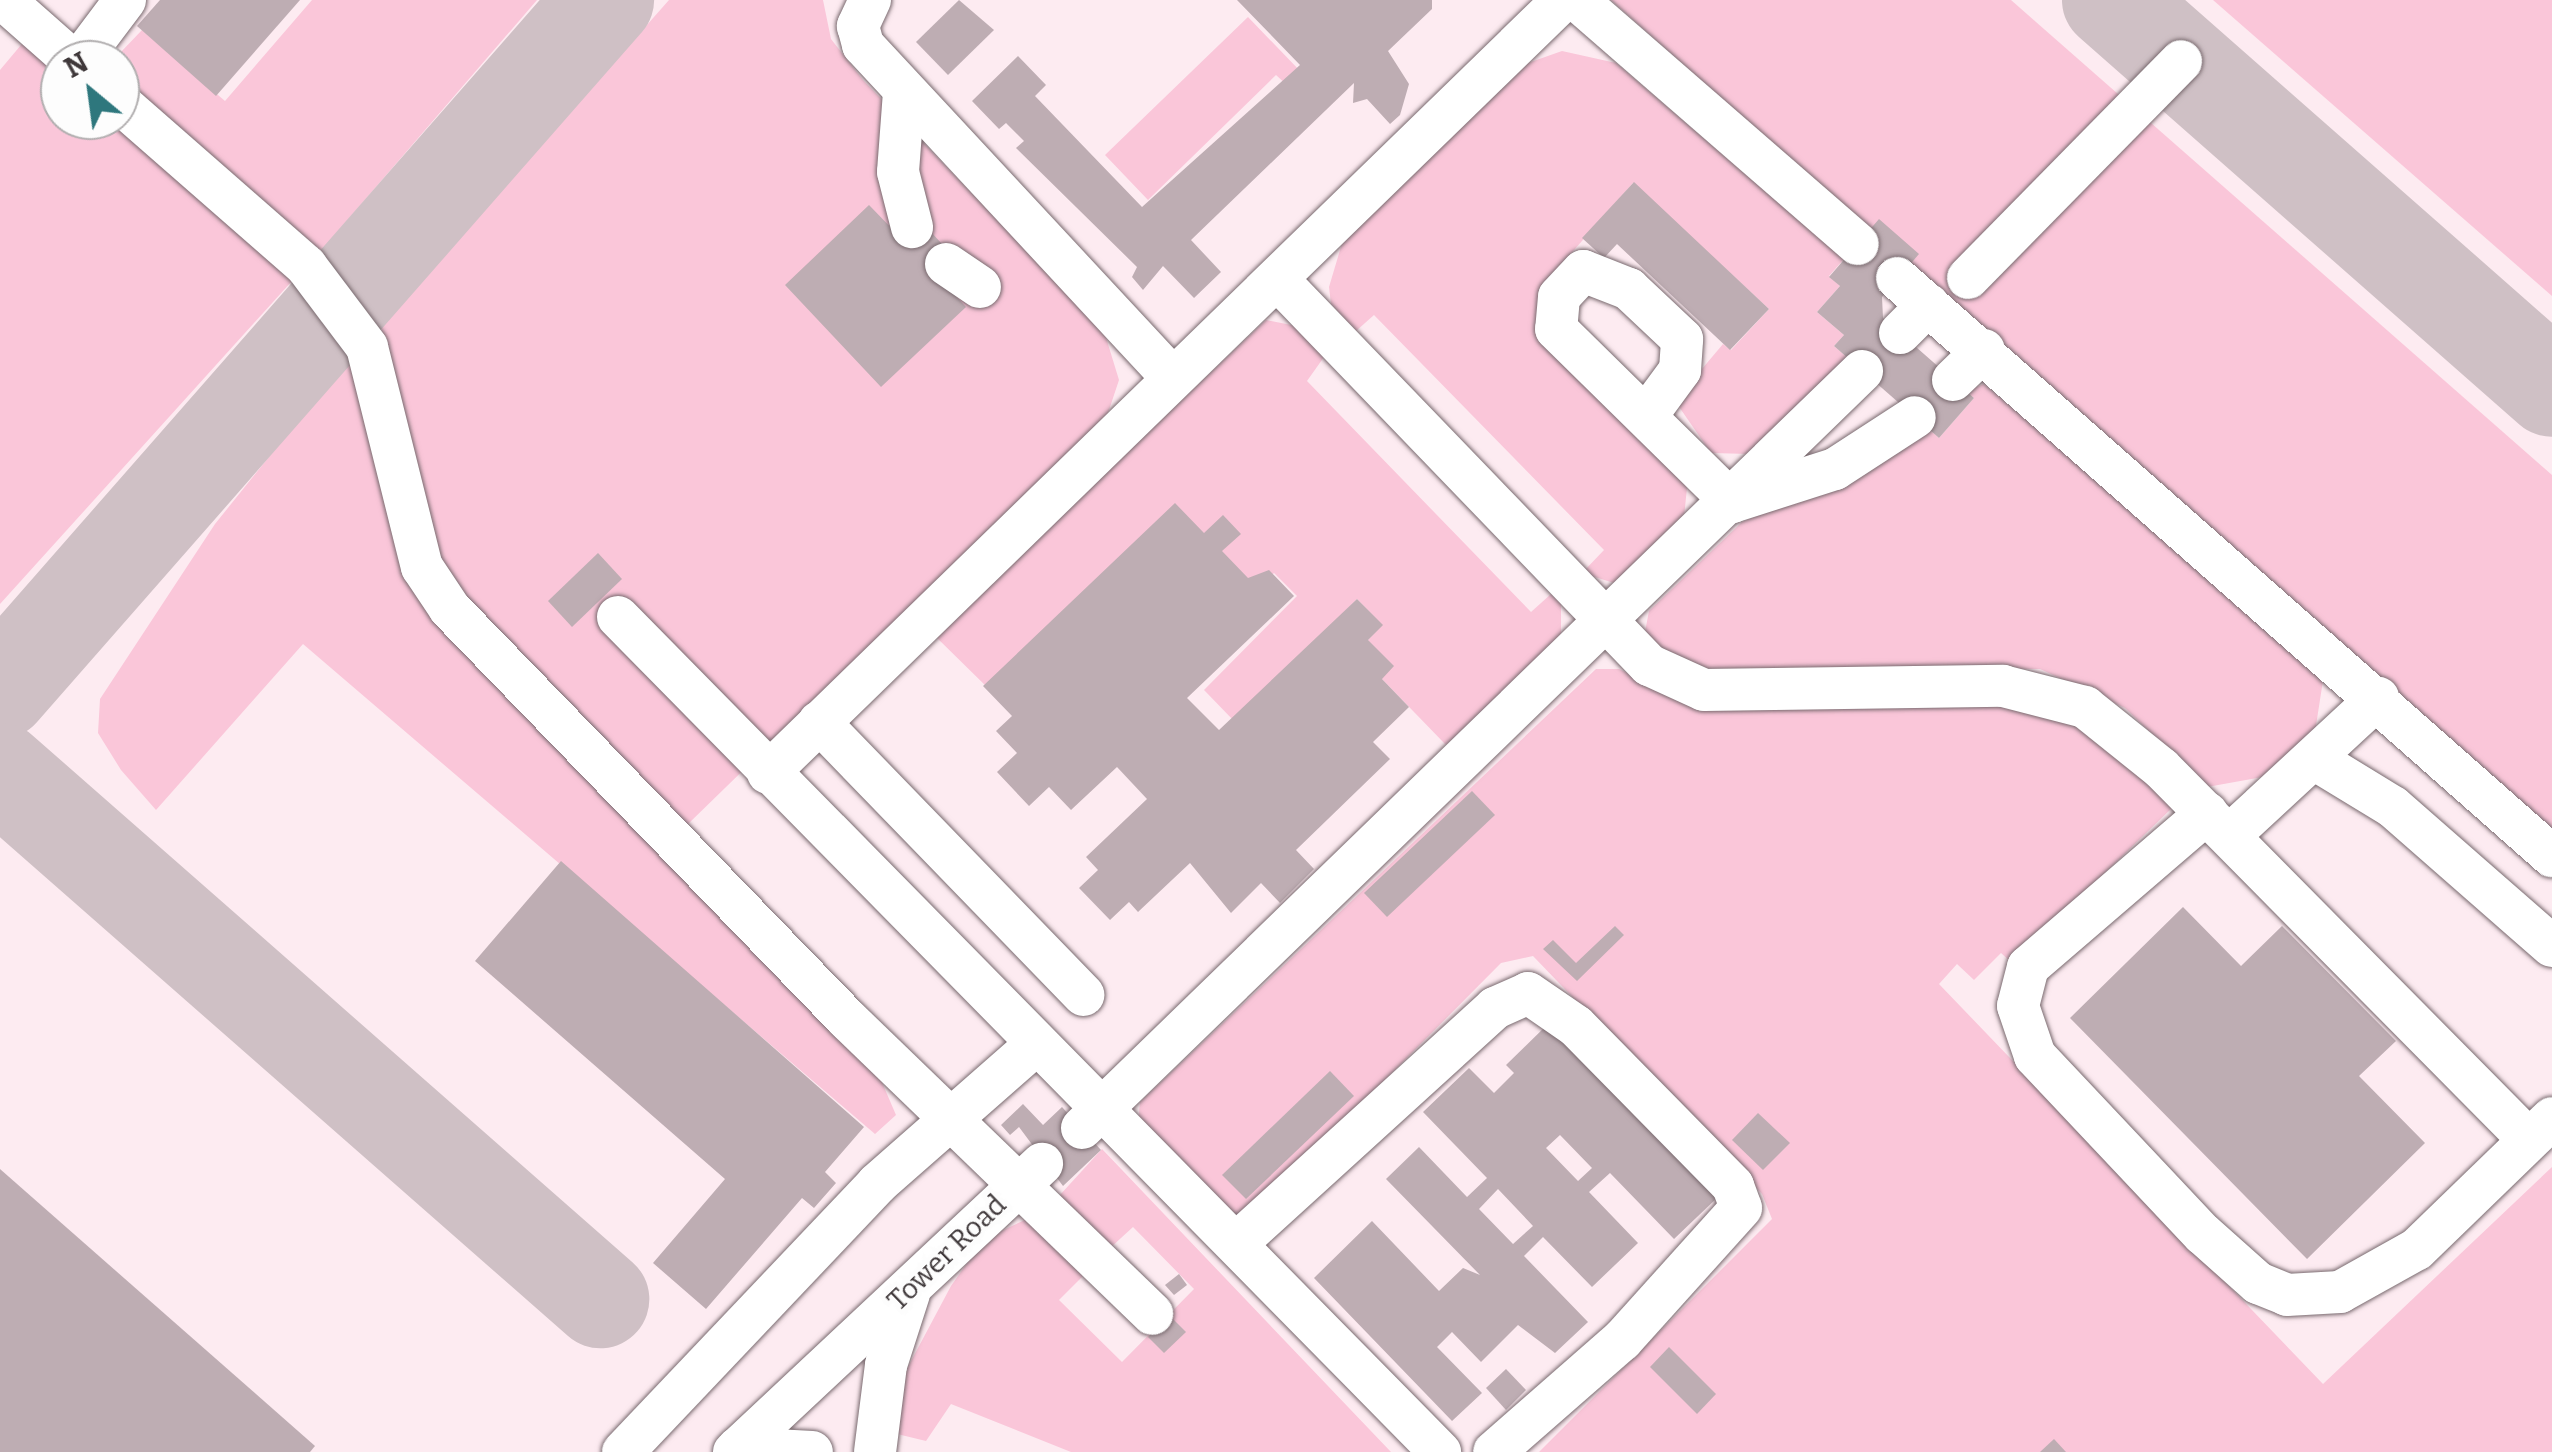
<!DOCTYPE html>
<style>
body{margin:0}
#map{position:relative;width:2552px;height:1452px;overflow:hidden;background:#fdebf1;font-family:Bitter,serif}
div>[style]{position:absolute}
.green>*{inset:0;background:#fac6d9}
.taxiway>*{height:98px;margin:-49px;padding:0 49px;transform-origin:49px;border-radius:49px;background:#cfc0c5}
.building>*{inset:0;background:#beadb3}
.roads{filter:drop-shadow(0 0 2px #78696e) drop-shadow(0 0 2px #78696e)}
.minor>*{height:42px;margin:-21px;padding:0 21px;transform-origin:21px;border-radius:21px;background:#fff}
span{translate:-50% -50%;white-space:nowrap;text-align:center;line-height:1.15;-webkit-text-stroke:9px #fdfdfd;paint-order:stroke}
.street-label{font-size:28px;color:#3f383a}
.north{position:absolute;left:40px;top:40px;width:100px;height:100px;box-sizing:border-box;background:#fdfdfd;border:2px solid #b1aeaf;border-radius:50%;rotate:331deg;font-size:28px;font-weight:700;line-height:40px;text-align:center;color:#3f383a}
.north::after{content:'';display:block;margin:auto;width:35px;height:45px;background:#2e777d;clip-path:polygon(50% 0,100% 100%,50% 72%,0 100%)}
</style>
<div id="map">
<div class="green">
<i style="clip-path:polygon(312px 0,537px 0,320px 252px,134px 93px,120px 53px,142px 30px,225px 101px)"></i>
<i style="clip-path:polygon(669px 0,823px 0,831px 39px,863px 80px,1104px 331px,1119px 380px,1107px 416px,687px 825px,453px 593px,432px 543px,381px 326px)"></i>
<i style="clip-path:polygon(1611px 0,2011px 0,2552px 475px,2552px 843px)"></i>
<i style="clip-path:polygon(2213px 0,2552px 0,2552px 296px)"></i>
<i style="clip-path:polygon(1248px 17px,1302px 73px,1289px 87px,1276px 75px,1148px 200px,1105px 155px)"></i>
<i style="clip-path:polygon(26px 39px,60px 70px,60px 120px,115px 120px,292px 281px,0 604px,0 70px)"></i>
<i style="clip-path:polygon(1562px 51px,1616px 63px,1844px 259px,1829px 276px,1840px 286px,1817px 312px,1844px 335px,1834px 346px,1850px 360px,1750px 454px,1711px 453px,1675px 401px,1723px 344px,1731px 350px,1769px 309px,1633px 183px,1545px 283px,1687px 488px,1684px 517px,1614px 583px,1582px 573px,1604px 550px,1374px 315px,1356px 331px,1331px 304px,1329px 287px,1343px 240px,1528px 63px)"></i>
<i style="clip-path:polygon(1266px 320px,1296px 326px,1324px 357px,1307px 381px,1531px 612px,1551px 594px,1561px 604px,1561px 635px,1446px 745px,1382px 679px,1368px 640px,1382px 625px,1357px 599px,1235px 722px,1204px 690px,1297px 596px,1274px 573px,1257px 589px,992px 692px,934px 635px)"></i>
<i style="clip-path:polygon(350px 356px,396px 538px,878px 1073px,896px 1115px,875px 1134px,303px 644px,156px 810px,121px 770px,98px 733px,100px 699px,215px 524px)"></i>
<i style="clip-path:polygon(1984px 384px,2324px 674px,2315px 732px,2268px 776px,2207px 787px,2125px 708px,2040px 669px,1712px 671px,1659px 648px,1645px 632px,1649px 611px,1742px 522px,1859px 471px,1924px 425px,1939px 438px,1974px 398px,1966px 391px)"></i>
<i style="clip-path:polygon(1596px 669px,1619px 669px,1700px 709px,2031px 706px,2095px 735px,2173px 807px,2012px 963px,2001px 953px,1974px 980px,1957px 964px,1939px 984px,2323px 1384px,2552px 1167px,2552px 1452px,1539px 1452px,1772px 1219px,1762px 1194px,1533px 956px,1501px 963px,1254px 1212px,1227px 1215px,1138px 1124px,1140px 1102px)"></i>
<i style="clip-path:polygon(1102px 1149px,1391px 1452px,1071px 1452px,951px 1404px,926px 1441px,893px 1433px,902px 1378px,951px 1286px,984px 1239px,1027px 1219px,1084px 1275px,1059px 1300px,1122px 1362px,1194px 1289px,1133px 1227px,1109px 1249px,1059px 1196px)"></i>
</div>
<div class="taxiway">
<i style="left:2111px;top:0;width:587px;rotate:41.34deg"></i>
<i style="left:0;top:690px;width:918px;rotate:-48.76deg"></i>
<i style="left:0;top:772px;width:799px;rotate:41.29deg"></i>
</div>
<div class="building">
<i style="clip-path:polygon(160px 0,300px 0,216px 96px,137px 26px)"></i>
<i style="clip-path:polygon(959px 0,994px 30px,948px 75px,916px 42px)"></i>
<i style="clip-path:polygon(1237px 0,1432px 0,1432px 9px,1388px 51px,1409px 84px,1400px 115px,1390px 124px,1367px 99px,1353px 103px,1354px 83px,1191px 240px,1221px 272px,1194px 298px,1163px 266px,1143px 290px,1132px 277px,1137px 267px,1016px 148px,1024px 141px,1006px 123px,999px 129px,972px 101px,1018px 56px,1046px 85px,1035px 96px,1142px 207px,1300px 65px)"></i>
<i style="clip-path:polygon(1634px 182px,1769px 309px,1730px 350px,1617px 244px,1604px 258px,1582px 238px)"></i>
<i style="clip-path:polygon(869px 205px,901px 238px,920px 220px,953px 256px,935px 274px,966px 307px,881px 387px,785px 285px)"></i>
<i style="clip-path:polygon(1879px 219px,1919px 254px,1882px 297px,1883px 318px,1974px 398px,1939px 438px,1834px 346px,1844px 335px,1817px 312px,1840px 286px,1829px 277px)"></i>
<i style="clip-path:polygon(1175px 503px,1204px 533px,1223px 515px,1241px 534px,1222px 551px,1248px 578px,1269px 570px,1294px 596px,1187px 698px,1219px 730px,1357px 599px,1383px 625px,1368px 640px,1394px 666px,1382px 679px,1409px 707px,1373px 742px,1390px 759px,1296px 850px,1314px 869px,1280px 903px,1261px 883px,1231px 913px,1190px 863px,1138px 912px,1129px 902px,1110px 920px,1079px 888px,1098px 870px,1086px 857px,1147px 799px,1117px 767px,1071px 810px,1049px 787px,1029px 806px,997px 772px,1017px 753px,996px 731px,1012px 716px,983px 686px)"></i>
<i style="clip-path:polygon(598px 553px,622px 579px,572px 627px,548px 601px)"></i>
<i style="clip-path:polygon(1472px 791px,1495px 815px,1387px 917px,1364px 893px)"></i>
<i style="clip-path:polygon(561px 861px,864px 1127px,825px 1172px,836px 1183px,814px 1208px,802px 1198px,706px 1309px,653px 1263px,725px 1179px,475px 961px)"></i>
<i style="clip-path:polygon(2183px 907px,2241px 966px,2282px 926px,2396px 1041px,2359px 1076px,2425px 1143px,2307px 1259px,2070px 1018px)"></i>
<i style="clip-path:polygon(1615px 926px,1624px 935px,1577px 981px,1543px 949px,1553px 940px,1576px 963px)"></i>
<i style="clip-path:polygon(evenodd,1551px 1021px,1719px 1196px,1674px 1239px,1610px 1173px,1589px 1192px,1638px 1243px,1592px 1287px,1543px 1237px,1524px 1256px,1588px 1322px,1555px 1353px,1518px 1325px,1481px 1362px,1452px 1332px,1437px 1347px,1482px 1393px,1452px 1421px,1314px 1278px,1372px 1221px,1439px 1291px,1463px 1268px,1480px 1275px,1386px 1179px,1419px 1147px,1467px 1197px,1487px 1178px,1423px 1112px,1469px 1068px,1494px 1093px,1514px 1073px,1506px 1065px,1551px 1021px,1560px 1135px,1592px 1168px,1578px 1181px,1546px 1148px,1560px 1135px,1551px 1021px,1498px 1189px,1533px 1226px,1513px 1244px,1479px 1209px,1498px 1189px)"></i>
<i style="clip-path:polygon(1330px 1071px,1354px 1096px,1246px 1199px,1222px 1175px)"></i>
<i style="clip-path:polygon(1023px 1104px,1043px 1125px,1062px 1107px,1101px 1150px,1063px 1186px,1019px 1127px,1010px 1135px,1001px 1125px)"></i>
<i style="clip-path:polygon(1758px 1113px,1790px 1143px,1763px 1170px,1732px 1140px)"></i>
<i style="clip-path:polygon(0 1169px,315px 1446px,310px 1452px,0 1452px)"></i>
<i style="clip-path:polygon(1179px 1274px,1187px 1285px,1174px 1295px,1165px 1285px)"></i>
<i style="clip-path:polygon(1170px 1316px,1186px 1332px,1164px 1353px,1148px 1337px)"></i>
<i style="clip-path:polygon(1669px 1347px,1716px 1394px,1697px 1414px,1650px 1367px)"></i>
<i style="clip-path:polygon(1506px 1369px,1526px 1390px,1506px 1410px,1486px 1388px)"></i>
<i style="clip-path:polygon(2054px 1439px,2066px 1452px,2040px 1452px)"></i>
</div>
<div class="roads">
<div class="minor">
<i style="left:4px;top:0;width:91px;rotate:41.4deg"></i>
<i style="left:870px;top:0;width:29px;rotate:115deg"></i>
<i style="left:858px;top:26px;width:20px;rotate:75deg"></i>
<i style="left:863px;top:45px;width:454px;rotate:47.1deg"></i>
<i style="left:1577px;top:0;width:372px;rotate:41deg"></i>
<i style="left:80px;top:60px;width:75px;rotate:-53.1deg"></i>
<i style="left:904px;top:92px;width:80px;rotate:94.3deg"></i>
<i style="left:898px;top:172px;width:57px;rotate:75.7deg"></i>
<i style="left:120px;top:103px;width:247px;rotate:41.2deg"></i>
<i style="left:306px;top:266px;width:101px;rotate:53deg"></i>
<i style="left:367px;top:347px;width:227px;rotate:76deg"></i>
<i style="left:422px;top:567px;width:50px;rotate:56.3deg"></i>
<i style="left:450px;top:609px;width:572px;rotate:45.92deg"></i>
<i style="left:848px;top:1020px;width:423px;rotate:44deg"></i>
<i style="left:946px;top:264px;width:41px;rotate:34.1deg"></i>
<i style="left:1897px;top:278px;width:874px;rotate:41.43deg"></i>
<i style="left:1968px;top:278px;width:304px;rotate:-45.5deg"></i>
<i style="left:1278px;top:280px;width:535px;rotate:46.06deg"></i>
<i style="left:1649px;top:665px;width:60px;rotate:24.4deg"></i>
<i style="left:1704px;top:690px;width:299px;rotate:-0.8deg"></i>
<i style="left:2003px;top:686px;width:85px;rotate:14.4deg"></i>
<i style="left:2085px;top:707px;width:97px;rotate:38.8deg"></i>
<i style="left:2161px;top:768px;width:523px;rotate:45.31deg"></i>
<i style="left:1900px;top:333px;width:40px;rotate:-45deg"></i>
<i style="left:1953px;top:380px;width:43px;rotate:-44.1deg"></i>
<i style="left:1647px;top:415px;width:56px;rotate:-53.7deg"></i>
<i style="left:1680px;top:370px;width:31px;rotate:-86deg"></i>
<i style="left:1682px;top:339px;width:73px;rotate:-136.7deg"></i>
<i style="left:1629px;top:289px;width:49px;rotate:-158.6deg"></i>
<i style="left:1583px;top:271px;width:35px;rotate:133deg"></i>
<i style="left:1559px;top:297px;width:32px;rotate:95deg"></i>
<i style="left:1556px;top:329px;width:247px;rotate:44.5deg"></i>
<i style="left:1732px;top:502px;width:108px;rotate:-17.8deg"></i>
<i style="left:1835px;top:469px;width:95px;rotate:-33deg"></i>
<i style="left:618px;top:617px;width:1172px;rotate:45.45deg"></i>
<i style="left:819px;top:722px;width:380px;rotate:45.9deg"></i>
<i style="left:2316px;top:760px;width:90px;rotate:31.4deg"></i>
<i style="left:2393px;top:807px;width:211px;rotate:41.2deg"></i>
<i style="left:768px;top:773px;width:1109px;rotate:-44.2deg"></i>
<i style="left:2207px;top:813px;width:236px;rotate:139.3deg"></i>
<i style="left:2028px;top:967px;width:40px;rotate:104.4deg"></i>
<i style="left:2018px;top:1006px;width:53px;rotate:71.2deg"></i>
<i style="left:2035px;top:1056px;width:245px;rotate:46.7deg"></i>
<i style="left:2203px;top:1234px;width:74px;rotate:41.7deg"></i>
<i style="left:2258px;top:1283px;width:31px;rotate:22deg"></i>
<i style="left:2287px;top:1295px;width:53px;rotate:-3.2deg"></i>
<i style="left:2340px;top:1292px;width:88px;rotate:-29.2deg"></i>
<i style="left:2417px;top:1249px;width:188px;rotate:-44.1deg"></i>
<i style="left:2230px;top:835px;width:202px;rotate:-42.8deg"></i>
<i style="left:1082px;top:1128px;width:1087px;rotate:-44.14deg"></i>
<i style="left:1238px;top:1242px;width:348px;rotate:-42.3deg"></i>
<i style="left:1495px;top:1008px;width:36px;rotate:-24deg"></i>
<i style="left:1528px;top:993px;width:58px;rotate:34.5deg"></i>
<i style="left:1576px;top:1026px;width:224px;rotate:45.5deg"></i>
<i style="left:1733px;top:1186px;width:23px;rotate:70deg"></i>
<i style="left:1741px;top:1208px;width:178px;rotate:132deg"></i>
<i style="left:1622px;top:1340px;width:170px;rotate:138.8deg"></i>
<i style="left:738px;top:1448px;width:74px;rotate:3.1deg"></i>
<i style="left:623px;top:1452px;width:369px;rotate:-46.5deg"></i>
<i style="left:877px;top:1184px;width:208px;rotate:-41.3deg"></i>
<i style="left:734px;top:1452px;width:422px;rotate:-43.1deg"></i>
<i style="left:875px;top:1452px;width:88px;rotate:-82.8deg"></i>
<i style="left:886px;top:1365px;width:75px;rotate:-72.1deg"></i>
</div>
</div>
<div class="street-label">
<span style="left:947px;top:1253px;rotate:-44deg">Tower Road</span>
</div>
<div class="north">N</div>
</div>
